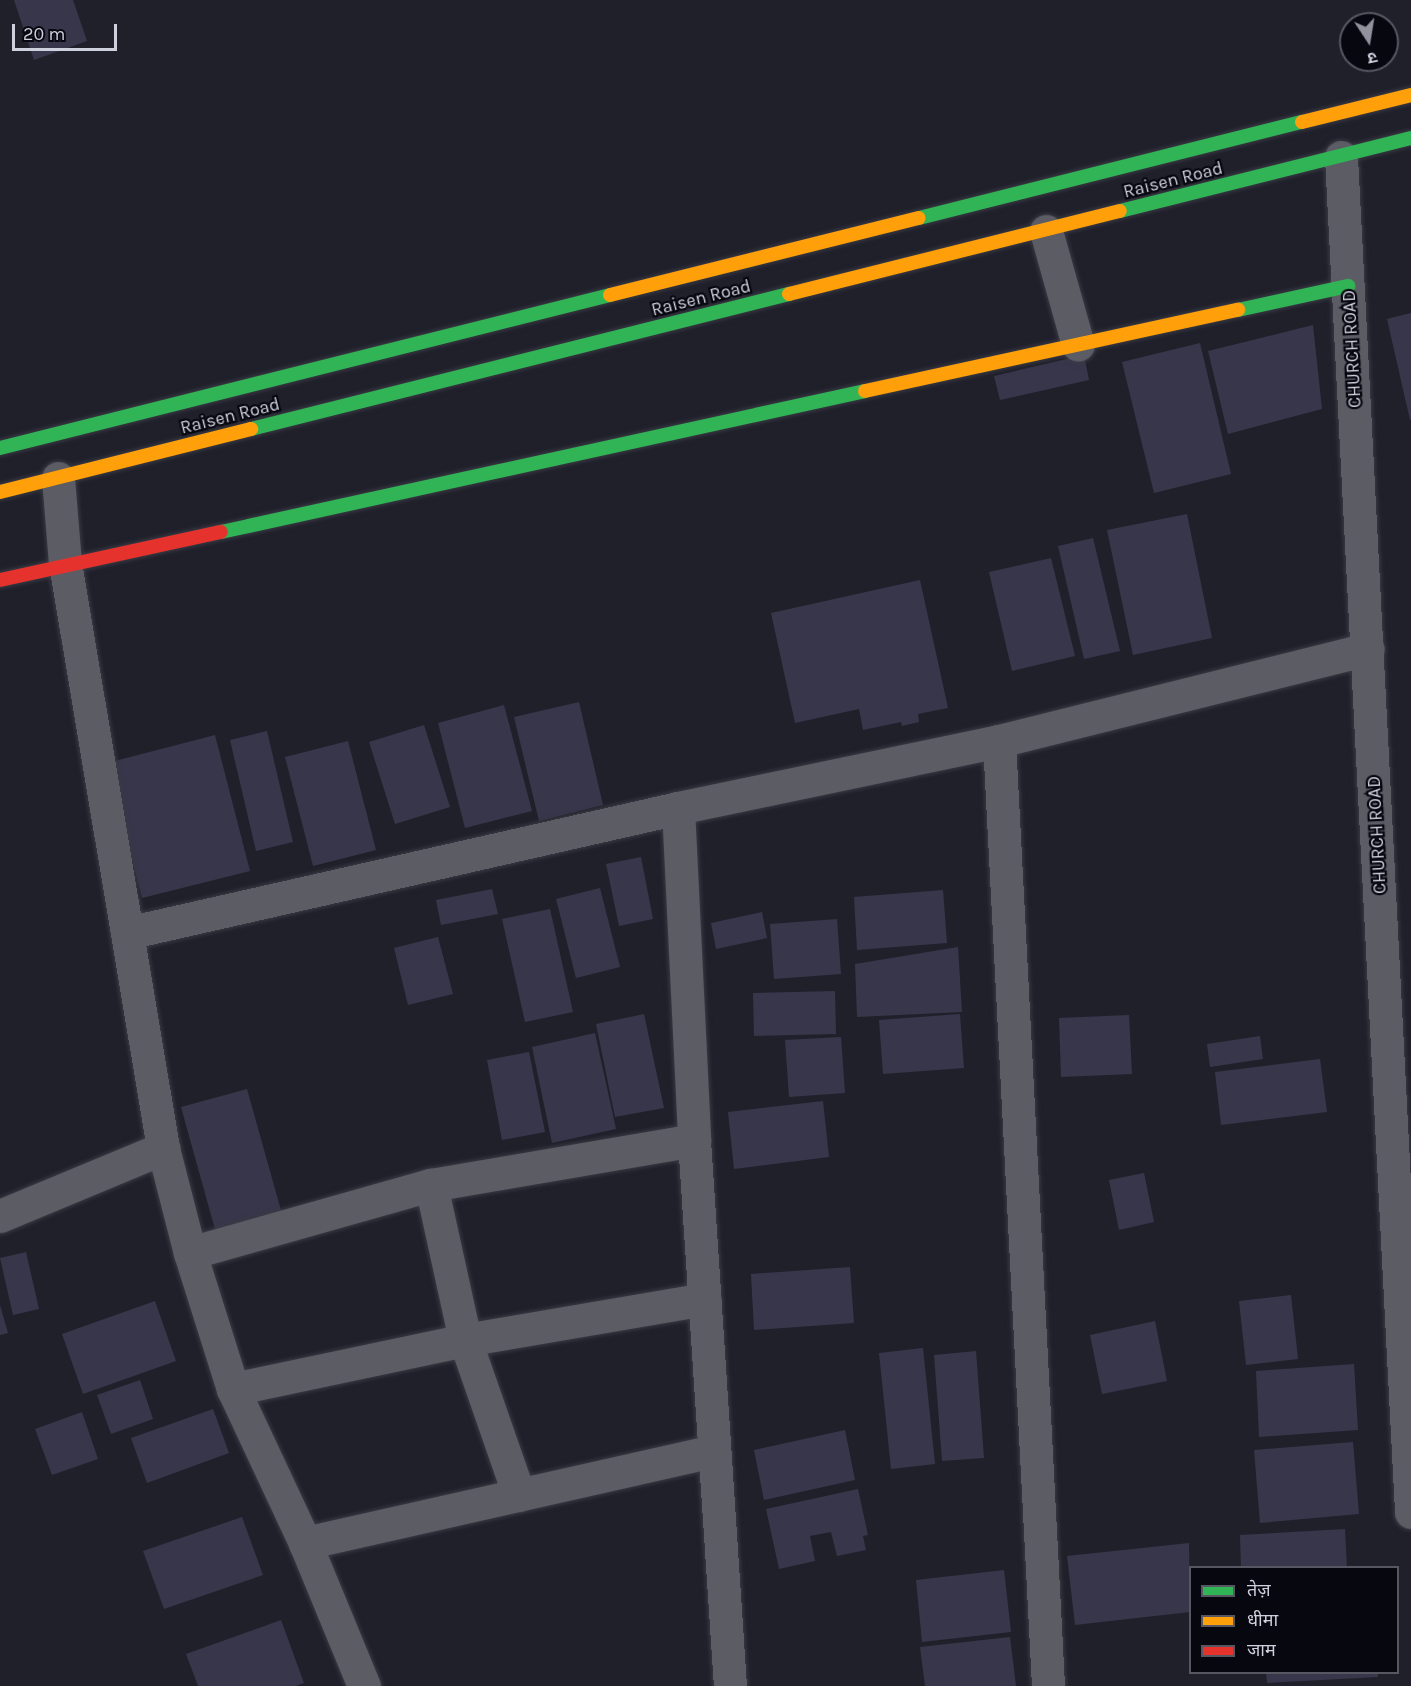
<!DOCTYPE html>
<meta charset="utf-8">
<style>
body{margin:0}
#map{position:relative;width:1411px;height:1686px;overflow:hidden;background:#20202b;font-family:Karla,"Noto Sans Devanagari",sans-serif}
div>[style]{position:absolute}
.building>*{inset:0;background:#38364b}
.roads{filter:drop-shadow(0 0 2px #393a44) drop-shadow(0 0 2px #393a44)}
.street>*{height:33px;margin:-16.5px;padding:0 16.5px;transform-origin:16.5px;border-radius:16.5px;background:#5c5c65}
.fast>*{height:14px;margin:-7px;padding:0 7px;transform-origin:7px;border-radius:7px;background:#30b455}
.slow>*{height:14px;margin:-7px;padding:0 7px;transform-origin:7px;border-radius:7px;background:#ff9f0a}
.jam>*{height:14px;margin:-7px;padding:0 7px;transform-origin:7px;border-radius:7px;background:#e5322d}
span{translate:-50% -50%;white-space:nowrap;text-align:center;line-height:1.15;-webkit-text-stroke:4.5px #070710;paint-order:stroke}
.street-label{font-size:18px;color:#cfd0de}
.legend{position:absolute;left:1189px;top:1566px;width:210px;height:108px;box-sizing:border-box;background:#070710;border:2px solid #575762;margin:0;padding:8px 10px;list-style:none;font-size:18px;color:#cfd0de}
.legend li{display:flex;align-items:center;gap:12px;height:30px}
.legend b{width:30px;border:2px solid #575762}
.north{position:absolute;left:1339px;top:12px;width:60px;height:60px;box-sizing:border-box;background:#070710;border:2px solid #575762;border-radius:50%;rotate:168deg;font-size:16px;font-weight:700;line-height:24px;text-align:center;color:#cfd0de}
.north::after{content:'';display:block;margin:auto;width:21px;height:27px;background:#92929f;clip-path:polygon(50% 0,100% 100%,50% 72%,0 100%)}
.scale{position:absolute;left:12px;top:24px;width:105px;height:27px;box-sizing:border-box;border:3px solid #cfd0de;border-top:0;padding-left:8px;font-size:18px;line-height:21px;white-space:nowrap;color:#cfd0de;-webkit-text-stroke:4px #070710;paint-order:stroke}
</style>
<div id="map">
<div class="building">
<i style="clip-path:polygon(14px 0,73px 0,87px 41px,34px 60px)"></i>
<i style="clip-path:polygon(1411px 313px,1411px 420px,1410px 420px,1387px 319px)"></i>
<i style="clip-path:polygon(1313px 325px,1322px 409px,1228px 434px,1208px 351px)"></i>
<i style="clip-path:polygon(1200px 343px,1231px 474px,1154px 493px,1122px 362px)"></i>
<i style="clip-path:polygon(1084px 355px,1089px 380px,1000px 400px,994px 376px)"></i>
<i style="clip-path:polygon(1187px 514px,1212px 638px,1133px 655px,1107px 530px)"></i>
<i style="clip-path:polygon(1093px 538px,1120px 651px,1084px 659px,1058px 546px)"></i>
<i style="clip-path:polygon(1051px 558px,1075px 656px,1012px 671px,989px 572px)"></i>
<i style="clip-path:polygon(920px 580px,948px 708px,918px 714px,919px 722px,902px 726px,901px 722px,863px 730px,859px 709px,795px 723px,771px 613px)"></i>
<i style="clip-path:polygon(579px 702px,603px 805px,539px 821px,514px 717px)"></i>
<i style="clip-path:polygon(504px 705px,532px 811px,465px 828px,438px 723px)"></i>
<i style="clip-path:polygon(424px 725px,450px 807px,395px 824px,369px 742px)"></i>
<i style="clip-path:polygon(267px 731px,293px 842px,256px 851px,230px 740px)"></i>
<i style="clip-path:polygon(215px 735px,250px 871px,142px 898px,107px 763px)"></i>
<i style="clip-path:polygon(348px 741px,376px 850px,313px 866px,285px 757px)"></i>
<i style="clip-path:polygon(641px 857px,653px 919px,619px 926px,606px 864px)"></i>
<i style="clip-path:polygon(600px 888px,620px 967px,576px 978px,556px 899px)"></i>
<i style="clip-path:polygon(492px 889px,498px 914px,441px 925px,436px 900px)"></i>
<i style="clip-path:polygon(943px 890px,947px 943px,857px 950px,854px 897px)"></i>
<i style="clip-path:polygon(550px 909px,573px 1012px,525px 1022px,502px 919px)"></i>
<i style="clip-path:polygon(762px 912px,767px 938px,716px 949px,711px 923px)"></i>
<i style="clip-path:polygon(837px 919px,841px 974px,774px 979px,770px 924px)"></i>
<i style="clip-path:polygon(438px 937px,453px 994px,408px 1005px,394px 948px)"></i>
<i style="clip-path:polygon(958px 947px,962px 1012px,857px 1017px,855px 964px)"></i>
<i style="clip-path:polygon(835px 991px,836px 1034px,754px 1036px,753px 993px)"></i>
<i style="clip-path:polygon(644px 1014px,664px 1108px,615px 1117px,596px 1024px)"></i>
<i style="clip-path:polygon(960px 1014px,964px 1068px,883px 1074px,879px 1020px)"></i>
<i style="clip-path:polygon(1129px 1015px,1132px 1074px,1061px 1077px,1059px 1018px)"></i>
<i style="clip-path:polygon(595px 1033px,616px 1129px,552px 1143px,532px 1047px)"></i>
<i style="clip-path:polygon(1260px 1036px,1263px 1059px,1210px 1067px,1207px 1044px)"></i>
<i style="clip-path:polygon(841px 1037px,845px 1093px,789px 1097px,785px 1040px)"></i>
<i style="clip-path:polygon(529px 1052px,545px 1132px,502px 1140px,487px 1060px)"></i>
<i style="clip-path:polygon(1320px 1059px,1327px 1112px,1221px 1125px,1215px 1072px)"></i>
<i style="clip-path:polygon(247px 1089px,282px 1214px,216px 1233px,181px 1107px)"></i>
<i style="clip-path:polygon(823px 1101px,829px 1157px,734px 1169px,728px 1112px)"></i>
<i style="clip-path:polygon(1144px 1173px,1154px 1222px,1119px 1230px,1109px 1180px)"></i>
<i style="clip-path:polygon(26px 1252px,39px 1309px,13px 1315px,0 1258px)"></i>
<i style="clip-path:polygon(850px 1267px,854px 1323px,754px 1330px,751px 1274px)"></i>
<i style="clip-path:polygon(1291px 1295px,1298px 1359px,1246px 1365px,1239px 1301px)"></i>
<i style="clip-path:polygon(155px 1301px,176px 1361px,83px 1394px,62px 1334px)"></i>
<i style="clip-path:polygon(0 1305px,8px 1333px,0 1335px)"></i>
<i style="clip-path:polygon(1155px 1321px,1167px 1381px,1102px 1394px,1090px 1335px)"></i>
<i style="clip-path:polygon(923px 1348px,935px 1464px,891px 1469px,879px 1353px)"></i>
<i style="clip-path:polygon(976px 1351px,984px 1458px,942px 1461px,934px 1355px)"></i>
<i style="clip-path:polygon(1354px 1364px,1358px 1430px,1259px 1437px,1256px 1371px)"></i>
<i style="clip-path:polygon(140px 1380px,153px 1419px,111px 1434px,97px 1395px)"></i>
<i style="clip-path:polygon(213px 1409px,229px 1453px,147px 1483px,131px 1438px)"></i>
<i style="clip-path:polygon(82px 1412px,98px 1459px,52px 1475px,35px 1429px)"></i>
<i style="clip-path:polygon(845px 1430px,855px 1480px,764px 1500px,754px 1450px)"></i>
<i style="clip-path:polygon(1353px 1442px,1359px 1514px,1260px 1523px,1254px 1450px)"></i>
<i style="clip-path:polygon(858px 1489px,868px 1535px,863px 1536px,866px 1550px,837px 1556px,831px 1532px,810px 1536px,815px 1561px,779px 1569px,766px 1509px)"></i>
<i style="clip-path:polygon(242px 1517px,263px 1575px,164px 1609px,143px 1551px)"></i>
<i style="clip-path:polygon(1345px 1529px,1347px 1568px,1241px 1568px,1240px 1535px)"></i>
<i style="clip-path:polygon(1189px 1543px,1190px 1612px,1075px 1625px,1067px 1556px)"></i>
<i style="clip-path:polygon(1004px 1570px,1011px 1632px,922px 1642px,916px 1580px)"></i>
<i style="clip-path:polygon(281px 1620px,304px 1683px,296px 1686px,198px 1686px,186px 1654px)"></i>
<i style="clip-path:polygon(1010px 1637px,1016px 1686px,925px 1686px,920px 1647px)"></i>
<i style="clip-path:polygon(1266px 1672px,1378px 1672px,1378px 1677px,1267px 1683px)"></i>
</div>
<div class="roads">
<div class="street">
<i style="left:1341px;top:157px;width:1357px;rotate:87.04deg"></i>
<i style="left:1046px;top:231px;width:118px;rotate:74.3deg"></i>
<i style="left:58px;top:478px;width:85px;rotate:85.3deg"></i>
<i style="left:65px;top:563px;width:593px;rotate:80.49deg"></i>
<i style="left:163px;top:1148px;width:108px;rotate:75.6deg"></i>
<i style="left:190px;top:1253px;width:143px;rotate:72.5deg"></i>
<i style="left:233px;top:1389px;width:170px;rotate:64.9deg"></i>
<i style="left:305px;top:1543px;width:155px;rotate:67.6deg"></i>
<i style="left:999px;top:741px;width:946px;rotate:87.03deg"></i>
<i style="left:678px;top:808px;width:332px;rotate:87.2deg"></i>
<i style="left:694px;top:1140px;width:547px;rotate:86.23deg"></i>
<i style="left:127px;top:933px;width:565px;rotate:-12.78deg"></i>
<i style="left:678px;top:808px;width:328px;rotate:-11.8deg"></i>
<i style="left:999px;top:741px;width:380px;rotate:-14deg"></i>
<i style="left:431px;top:1185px;width:159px;rotate:77.6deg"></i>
<i style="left:465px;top:1340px;width:164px;rotate:70.8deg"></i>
<i style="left:0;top:1216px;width:177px;rotate:-22.6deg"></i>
<i style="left:190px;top:1253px;width:250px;rotate:-15.8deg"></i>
<i style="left:431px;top:1185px;width:267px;rotate:-9.7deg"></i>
<i style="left:233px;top:1389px;width:237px;rotate:-11.9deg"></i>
<i style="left:465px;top:1340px;width:243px;rotate:-9.7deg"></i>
<i style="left:305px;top:1543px;width:419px;rotate:-12.7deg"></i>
</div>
<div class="fast">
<i style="left:1120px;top:211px;width:300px;rotate:-14.1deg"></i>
<i style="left:919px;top:218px;width:395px;rotate:-14.1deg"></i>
<i style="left:1238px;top:310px;width:113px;rotate:-12.3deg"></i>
<i style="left:251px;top:429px;width:555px;rotate:-14.09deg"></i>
<i style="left:0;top:448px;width:629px;rotate:-14.08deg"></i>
<i style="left:221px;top:532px;width:659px;rotate:-12.35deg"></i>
</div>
<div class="slow">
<i style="left:1302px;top:122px;width:112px;rotate:-13.9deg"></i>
<i style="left:789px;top:294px;width:341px;rotate:-14.1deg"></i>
<i style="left:610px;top:295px;width:318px;rotate:-14deg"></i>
<i style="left:865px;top:391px;width:382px;rotate:-12.3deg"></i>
<i style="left:0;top:492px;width:259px;rotate:-14.1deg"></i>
</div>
<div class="jam">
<i style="left:0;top:580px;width:226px;rotate:-12.3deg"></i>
</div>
</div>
<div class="street-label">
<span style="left:1173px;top:180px;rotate:-14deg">Raisen Road</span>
<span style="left:701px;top:298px;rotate:-14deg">Raisen Road</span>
<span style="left:1352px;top:349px;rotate:-93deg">CHURCH ROAD</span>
<span style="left:230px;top:416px;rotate:-14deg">Raisen Road</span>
<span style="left:1377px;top:835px;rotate:-93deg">CHURCH ROAD</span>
</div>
<ul class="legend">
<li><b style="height:8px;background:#30b455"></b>तेज़</li>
<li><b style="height:8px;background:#ff9f0a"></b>धीमा</li>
<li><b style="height:8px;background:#e5322d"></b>जाम</li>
</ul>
<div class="north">उ</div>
<div class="scale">20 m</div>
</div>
